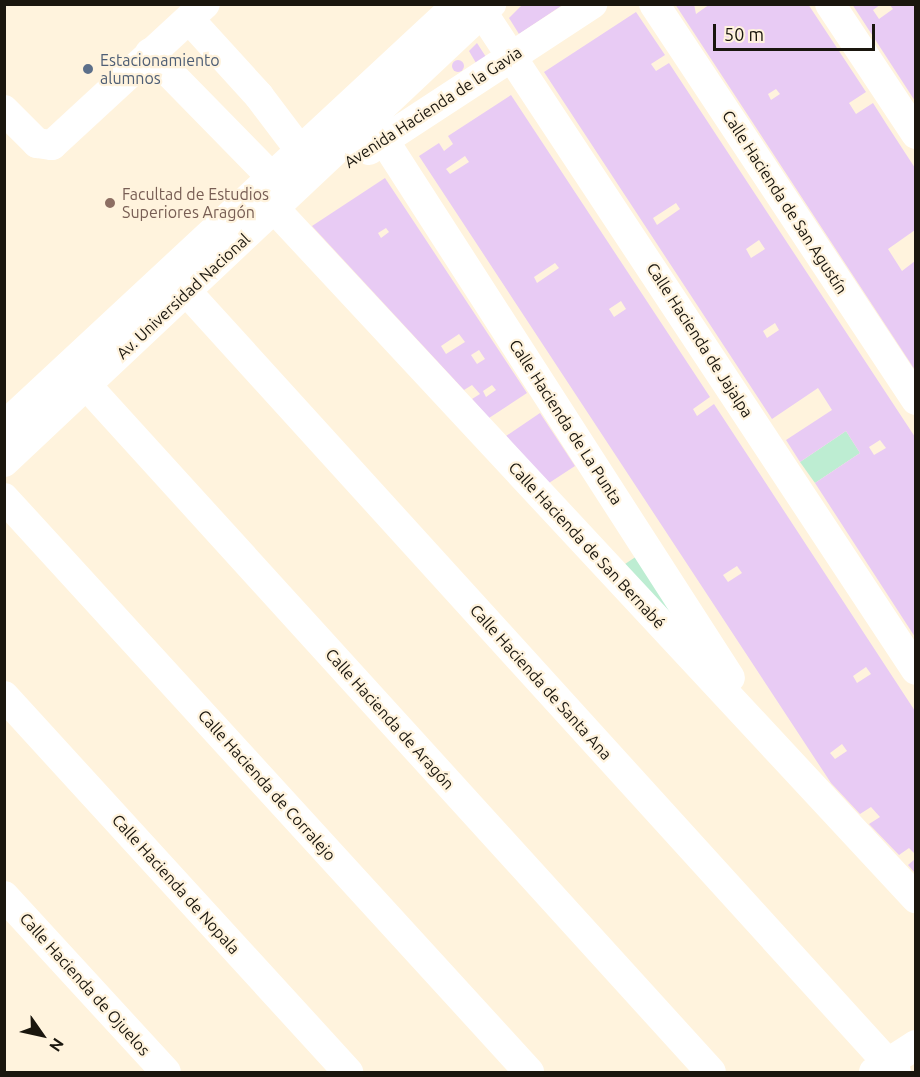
<!DOCTYPE html>
<meta charset="utf-8">
<style>
body{margin:0}
#map{position:relative;width:920px;height:1077px;overflow:hidden;background:#fff3dd;font-family:Ubuntu,sans-serif}
div>[style]{position:absolute}
.green>*{inset:0;background:#bdedd2}
.building>*{inset:0;background:#e8cbf4}
.round{border-radius:50%}
.minor>*{height:30px;margin:-15px;padding:0 15px;transform-origin:15px;border-radius:15px;background:#fff}
.dots>*{width:16px;height:16px;translate:-50% -50%;box-sizing:border-box;border:3px solid #fff3dd;border-radius:50%}
span{translate:-50% -50%;white-space:nowrap;text-align:center;line-height:1.15;-webkit-text-stroke:4.5px #fff3dd;paint-order:stroke}
.service-label{font-size:16px;color:#4e5e75}
.left{translate:0 -50%;text-align:left}
.street-label{font-size:16px;color:#1a160e}
.education-label{font-size:16px;color:#785e54}
.frame{position:absolute;inset:0;border:6px solid #1a160e;pointer-events:none}
.north{position:absolute;left:12px;top:1005px;width:60px;height:60px;-webkit-text-stroke:4px #fff3dd;paint-order:stroke;rotate:124deg;font-size:16px;font-weight:700;line-height:24px;text-align:center;color:#1a160e}
.north::after{content:'';display:block;margin:auto;width:21px;height:27px;background:#1a160e;clip-path:polygon(50% 0,100% 100%,50% 72%,0 100%)}
.scale{position:absolute;left:713px;top:24px;width:162px;height:27px;box-sizing:border-box;border:3px solid #1a160e;border-top:0;padding-left:8px;font-size:18px;line-height:21px;white-space:nowrap;color:#1a160e;-webkit-text-stroke:4px #fff3dd;paint-order:stroke}
</style>
<div id="map">
<div class="green">
<i style="clip-path:polygon(846px 431px,860px 453px,815px 483px,800px 462px)"></i>
<i style="clip-path:polygon(637px 556px,688px 636px,622px 566px)"></i>
</div>
<div class="building">
<i style="clip-path:polygon(523px 4px,564px 4px,519px 34px,509px 18px)"></i>
<i style="clip-path:polygon(evenodd,675px 4px,694px 4px,696px 14px,710px 4px,808px 4px,866px 92px,849px 103px,856px 114px,873px 103px,887px 125px,915px 168px,915px 230px,888px 249px,902px 271px,915px 261px,915px 370px,675px 4px,776px 89px,780px 94px,771px 100px,768px 94px,776px 89px)"></i>
<i style="clip-path:polygon(852px 4px,881px 4px,873px 10px,879px 19px,893px 9px,889px 4px,915px 4px,915px 101px)"></i>
<i style="clip-path:polygon(evenodd,636px 12px,665px 55px,651px 64px,656px 71px,669px 63px,915px 437px,915px 637px,815px 483px,860px 453px,846px 431px,800px 462px,786px 440px,832px 410px,818px 388px,772px 419px,544px 72px,636px 12px,676px 203px,680px 209px,657px 225px,653px 218px,676px 203px,636px 12px,759px 240px,765px 249px,751px 258px,746px 249px,759px 240px,636px 12px,775px 323px,779px 330px,767px 338px,763px 331px,775px 323px,636px 12px,880px 440px,886px 448px,874px 455px,869px 447px,880px 440px)"></i>
<i style="clip-path:polygon(477px 43px,486px 57px,476px 63px,469px 51px)"></i>
<i class="round" style="left:452px;top:60px;width:12px;height:12px"></i>
<i style="clip-path:polygon(evenodd,511px 95px,710px 397px,693px 409px,697px 416px,714px 404px,915px 711px,915px 854px,909px 848px,899px 855px,869px 824px,880px 817px,871px 807px,860px 814px,831px 783px,419px 156px,439px 143px,444px 151px,453px 144px,448px 136px,511px 95px,465px 156px,469px 162px,450px 174px,446px 169px,465px 156px,511px 95px,555px 263px,559px 268px,537px 283px,534px 277px,555px 263px,511px 95px,621px 301px,626px 309px,614px 317px,609px 309px,621px 301px,511px 95px,737px 566px,742px 573px,728px 582px,723px 575px,737px 566px,511px 95px,866px 667px,871px 674px,857px 683px,853px 676px,866px 667px,511px 95px,842px 744px,847px 751px,835px 759px,830px 753px,842px 744px)"></i>
<i style="clip-path:polygon(evenodd,385px 178px,527px 393px,489px 418px,472px 399px,480px 394px,472px 385px,464px 390px,312px 226px,385px 178px,386px 228px,389px 232px,381px 238px,378px 233px,386px 228px,385px 178px,459px 334px,465px 342px,446px 354px,441px 346px,459px 334px,385px 178px,479px 350px,485px 359px,477px 364px,471px 355px,479px 350px,385px 178px,492px 385px,496px 390px,486px 397px,483px 391px,492px 385px)"></i>
<i style="clip-path:polygon(540px 413px,575px 466px,549px 483px,506px 436px)"></i>
<i style="clip-path:polygon(915px 859px,915px 873px,908px 865px)"></i>
</div>
<div class="minor">
<i style="left:654px;top:4px;width:475px;rotate:56.5deg"></i>
<i style="left:830px;top:4px;width:156px;rotate:56.5deg"></i>
<i style="left:482px;top:12px;width:788px;rotate:56.59deg"></i>
<i style="left:189px;top:19px;width:104px;rotate:47.7deg"></i>
<i style="left:259px;top:96px;width:88px;rotate:52.9deg"></i>
<i style="left:150px;top:53px;width:194px;rotate:45.6deg"></i>
<i style="left:358px;top:100px;width:687px;rotate:57.23deg"></i>
<i style="left:4px;top:110px;width:47px;rotate:45deg"></i>
<i style="left:37px;top:143px;width:15px;rotate:8deg"></i>
<i style="left:52px;top:145px;width:208px;rotate:-42.7deg"></i>
<i style="left:369px;top:150px;width:267px;rotate:-33.2deg"></i>
<i style="left:258px;top:191px;width:966px;rotate:47.06deg"></i>
<i style="left:187px;top:292px;width:1054px;rotate:47.73deg"></i>
<i style="left:69px;top:366px;width:954px;rotate:47.72deg"></i>
<i style="left:4px;top:426px;width:620px;rotate:-42.91deg"></i>
<i style="left:4px;top:462px;width:669px;rotate:-43.24deg"></i>
<i style="left:4px;top:498px;width:778px;rotate:47.55deg"></i>
<i style="left:4px;top:696px;width:510px;rotate:47.54deg"></i>
<i style="left:4px;top:896px;width:239px;rotate:47.4deg"></i>
<i style="left:874px;top:1072px;width:50px;rotate:-32.7deg"></i>
</div>
<div class="dots">
<i style="left:88px;top:69px;background:#5c6f8a"></i>
<i style="left:110px;top:203px;background:#8d6e63"></i>
</div>
<div class="service-label">
<span class="left" style="left:100px;top:69px">Estacionamiento<br>alumnos</span>
</div>
<div class="street-label">
<span style="left:433px;top:107px;rotate:-33deg">Avenida Hacienda de la Gavia</span>
<span style="left:785px;top:202px;rotate:57deg">Calle Hacienda de San Agustín</span>
<span style="left:183px;top:296px;rotate:-43deg">Av. Universidad Nacional</span>
<span style="left:700px;top:340px;rotate:57deg">Calle Hacienda de Jajalpa</span>
<span style="left:566px;top:422px;rotate:57deg">Calle Hacienda de La Punta</span>
<span style="left:587px;top:545px;rotate:47deg">Calle Hacienda de San Bernabé</span>
<span style="left:541px;top:682px;rotate:48deg">Calle Hacienda de Santa Ana</span>
<span style="left:390px;top:719px;rotate:48deg">Calle Hacienda de Aragón</span>
<span style="left:267px;top:785px;rotate:48deg">Calle Hacienda de Corralejo</span>
<span style="left:176px;top:884px;rotate:48deg">Calle Hacienda de Nopala</span>
<span style="left:85px;top:984px;rotate:48deg">Calle Hacienda de Ojuelos</span>
</div>
<div class="education-label">
<span class="left" style="left:122px;top:203px">Facultad de Estudios<br>Superiores Aragón</span>
</div>
<div class="frame"></div>
<div class="north">N</div>
<div class="scale">50 m</div>
</div>
